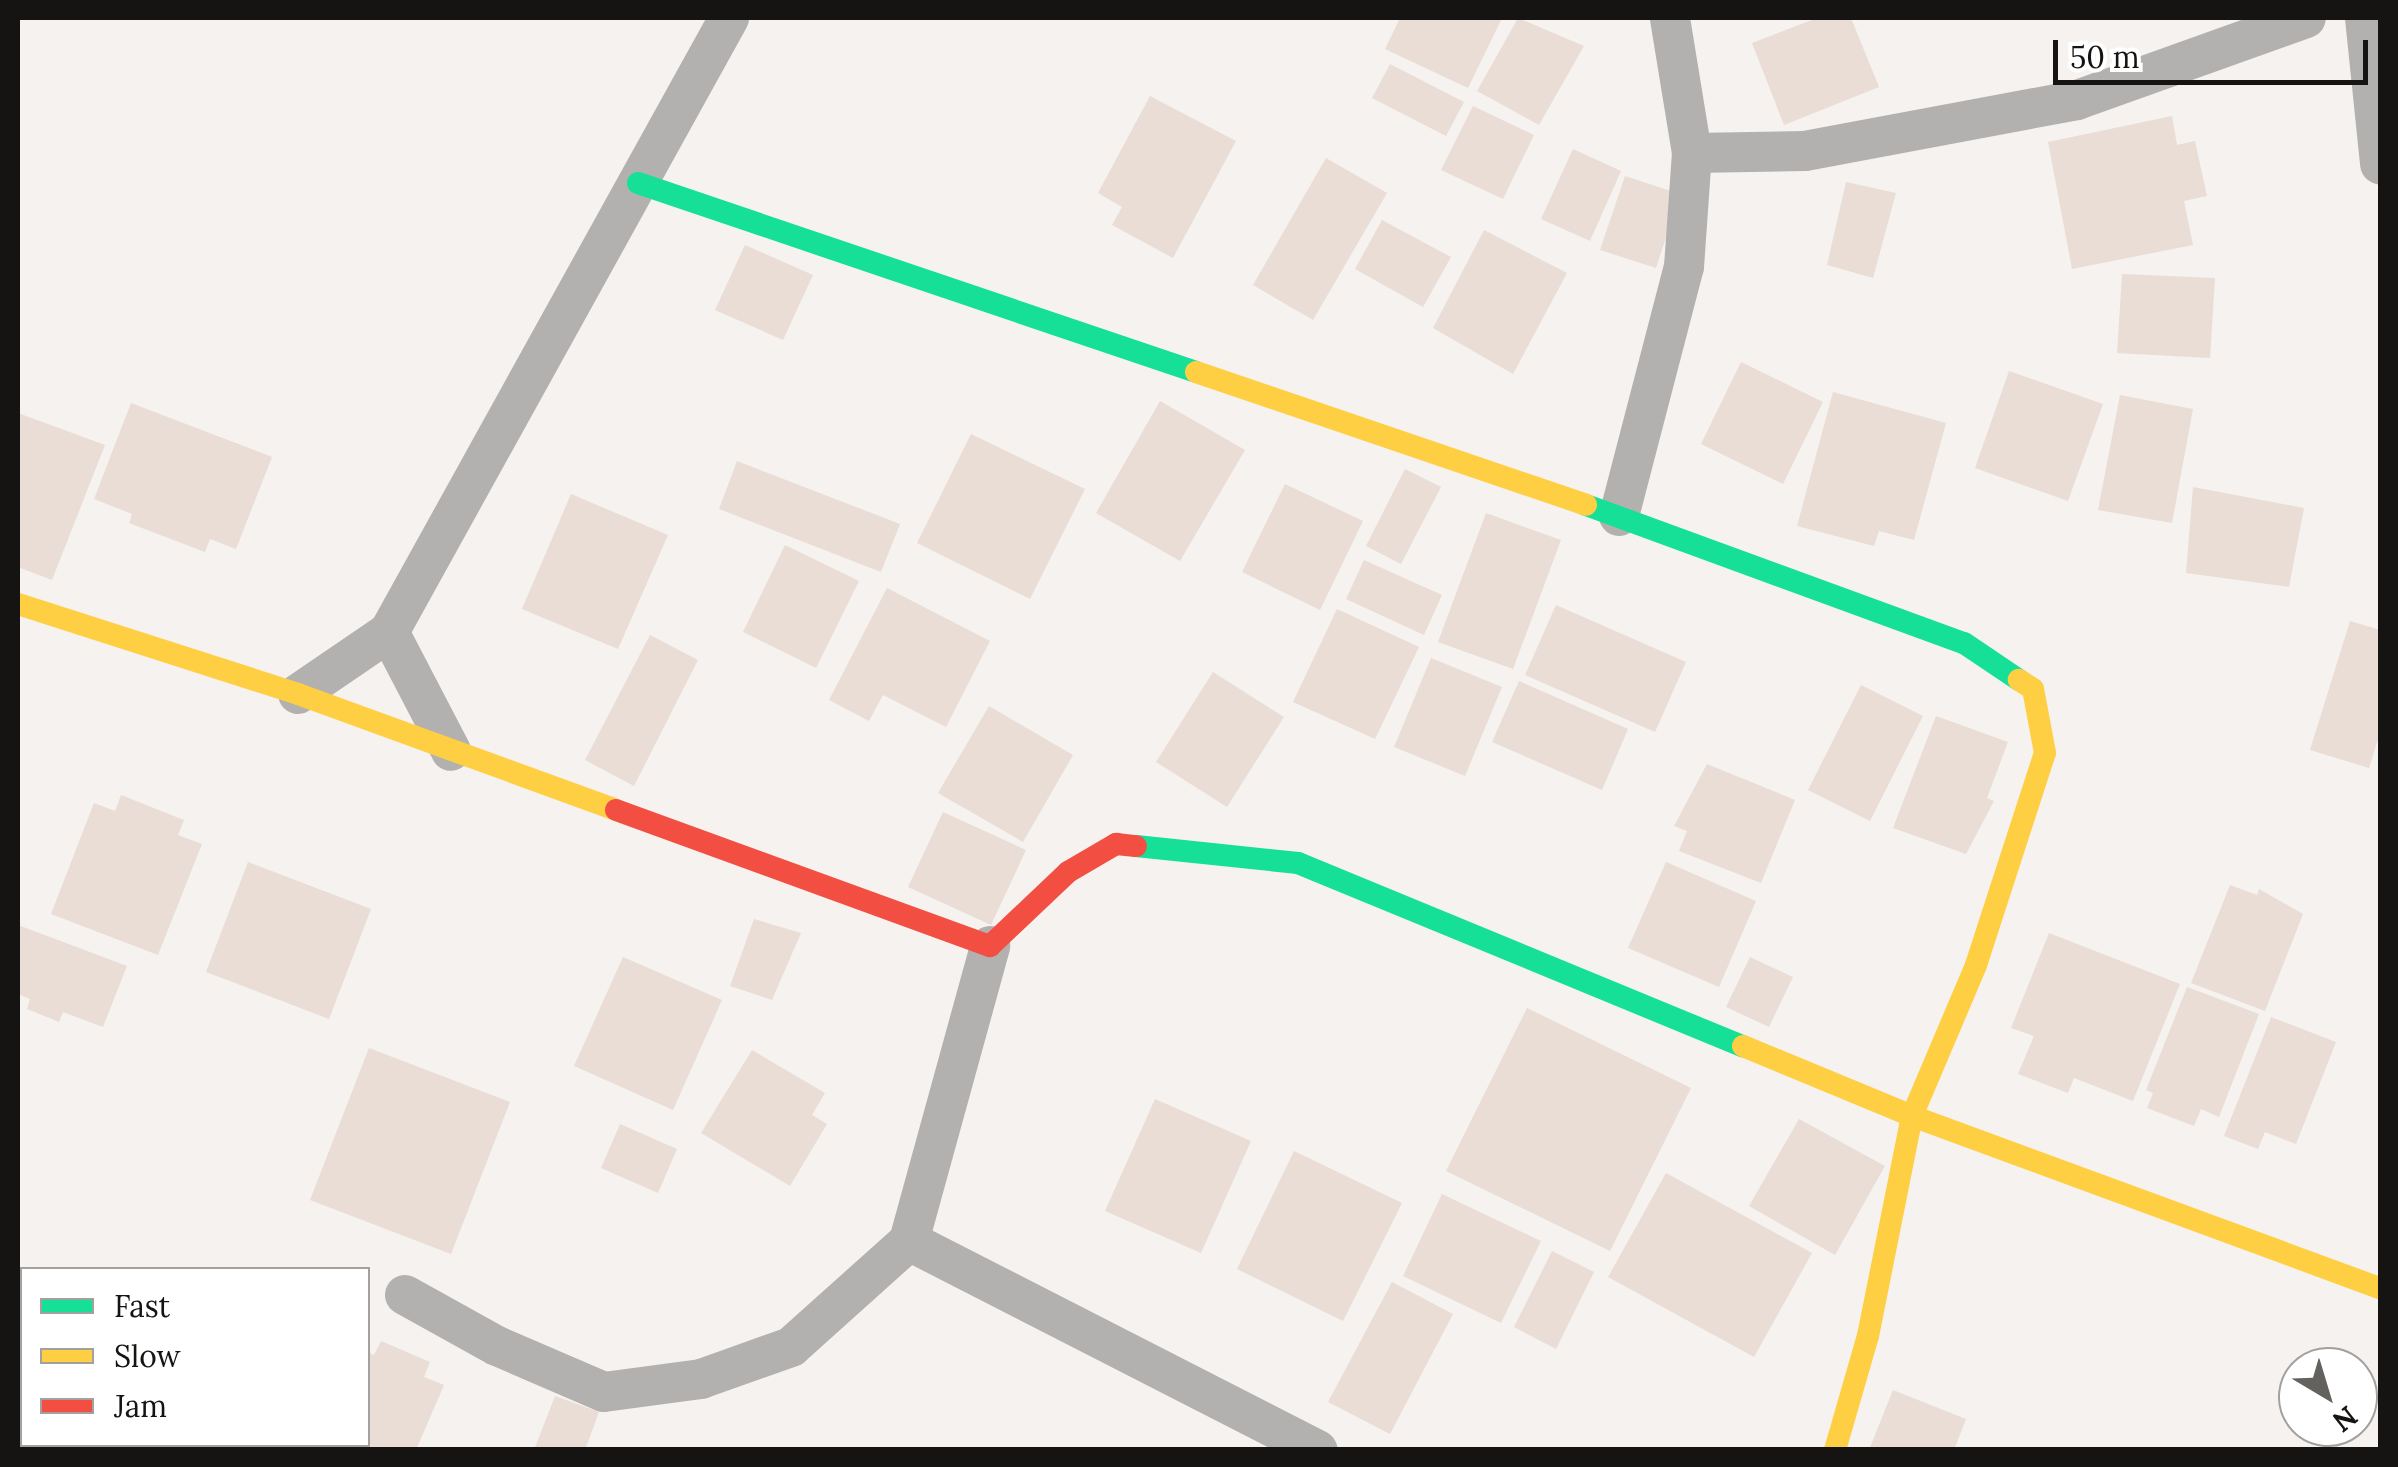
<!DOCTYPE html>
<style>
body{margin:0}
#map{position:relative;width:2398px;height:1467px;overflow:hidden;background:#f5f2ef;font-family:Lora,serif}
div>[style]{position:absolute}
.building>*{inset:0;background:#e9ddd5}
.street>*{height:40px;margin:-20px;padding:0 20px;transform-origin:20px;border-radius:20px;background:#b3b1b0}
.fast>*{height:22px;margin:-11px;padding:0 11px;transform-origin:11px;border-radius:11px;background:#16e098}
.slow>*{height:22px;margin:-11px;padding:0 11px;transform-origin:11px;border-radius:11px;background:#ffcf43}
.jam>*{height:22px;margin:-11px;padding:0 11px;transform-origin:11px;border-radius:11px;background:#f24e42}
span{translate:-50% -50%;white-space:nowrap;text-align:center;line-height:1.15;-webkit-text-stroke:10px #fff;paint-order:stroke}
.frame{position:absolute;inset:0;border:20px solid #161412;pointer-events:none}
.legend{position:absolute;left:20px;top:1267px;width:350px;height:180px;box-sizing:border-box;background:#fff;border:2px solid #a2a1a0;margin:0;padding:12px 18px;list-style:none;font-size:30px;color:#161412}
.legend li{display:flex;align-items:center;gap:20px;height:50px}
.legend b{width:50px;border:2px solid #a2a1a0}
.north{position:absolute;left:2278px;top:1347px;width:100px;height:100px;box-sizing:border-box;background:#fff;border:2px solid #a2a1a0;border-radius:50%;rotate:142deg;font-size:28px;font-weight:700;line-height:40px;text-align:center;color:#161412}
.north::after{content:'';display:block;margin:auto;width:35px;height:45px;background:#64625f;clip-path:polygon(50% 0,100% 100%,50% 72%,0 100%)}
.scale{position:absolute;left:2053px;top:40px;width:315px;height:45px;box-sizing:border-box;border:5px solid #161412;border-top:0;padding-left:12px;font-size:30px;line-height:35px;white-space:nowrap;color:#161412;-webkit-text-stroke:8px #fff;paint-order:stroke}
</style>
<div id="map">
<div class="building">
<i style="clip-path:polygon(1400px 18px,1502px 18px,1468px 88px,1385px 49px)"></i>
<i style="clip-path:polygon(1518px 18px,1584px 46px,1539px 125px,1477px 91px)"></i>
<i style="clip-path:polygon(1817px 18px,1851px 18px,1879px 87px,1784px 125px,1752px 43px)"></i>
<i style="clip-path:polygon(1390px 64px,1464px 102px,1446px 136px,1372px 98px)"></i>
<i style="clip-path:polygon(1150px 96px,1236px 141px,1173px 258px,1112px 225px,1122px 207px,1098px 193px)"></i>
<i style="clip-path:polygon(1473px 106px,1534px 135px,1503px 199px,1441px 170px)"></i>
<i style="clip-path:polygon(2172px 116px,2177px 145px,2195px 141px,2207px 196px,2184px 201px,2193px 245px,2072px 269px,2048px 142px)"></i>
<i style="clip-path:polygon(1573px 149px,1621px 171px,1590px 241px,1541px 219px)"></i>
<i style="clip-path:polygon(1326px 158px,1387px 193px,1313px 320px,1253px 285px)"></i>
<i style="clip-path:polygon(1625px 176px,1680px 194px,1656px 268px,1600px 250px)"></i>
<i style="clip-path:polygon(1846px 182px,1896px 193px,1873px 278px,1827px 265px)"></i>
<i style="clip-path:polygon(1382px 220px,1451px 257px,1423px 307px,1355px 269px)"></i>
<i style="clip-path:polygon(1484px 230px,1567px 273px,1513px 374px,1433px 328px)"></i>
<i style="clip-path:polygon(745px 245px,813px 275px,783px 340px,715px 310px)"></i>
<i style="clip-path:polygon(2122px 274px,2215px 278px,2210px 358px,2117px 353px)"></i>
<i style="clip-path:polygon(1741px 362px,1823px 402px,1783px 484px,1701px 444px)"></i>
<i style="clip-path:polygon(2009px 371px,2103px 404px,2068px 501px,1975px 468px)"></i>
<i style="clip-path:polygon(1833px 392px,1946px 423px,1914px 540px,1879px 531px,1874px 546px,1797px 526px)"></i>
<i style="clip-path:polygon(2120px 395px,2193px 409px,2172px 523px,2098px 510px)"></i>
<i style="clip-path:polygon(1160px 401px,1245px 450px,1180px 561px,1096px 513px)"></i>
<i style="clip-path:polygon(131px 403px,272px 457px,236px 549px,210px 539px,205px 552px,129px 523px,132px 514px,94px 499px)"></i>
<i style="clip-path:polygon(18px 413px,105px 445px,52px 580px,18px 567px)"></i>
<i style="clip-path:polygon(971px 434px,1085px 489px,1030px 599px,917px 543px)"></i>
<i style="clip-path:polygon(737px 461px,900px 524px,881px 572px,719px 509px)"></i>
<i style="clip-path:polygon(1405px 469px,1441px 487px,1401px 564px,1366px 546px)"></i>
<i style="clip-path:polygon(1285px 484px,1363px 521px,1320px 610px,1242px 572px)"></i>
<i style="clip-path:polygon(2193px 487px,2304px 508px,2289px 587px,2186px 573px)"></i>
<i style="clip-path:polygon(571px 494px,668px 535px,618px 649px,522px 609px)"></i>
<i style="clip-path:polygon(1486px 513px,1561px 540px,1513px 669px,1438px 642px)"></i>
<i style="clip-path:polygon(785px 545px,859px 581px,816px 668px,743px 632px)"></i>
<i style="clip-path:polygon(1364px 560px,1442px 595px,1424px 635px,1346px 599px)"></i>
<i style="clip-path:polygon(887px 588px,990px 641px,946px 727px,883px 695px,869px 721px,829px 700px)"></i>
<i style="clip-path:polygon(1556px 605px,1686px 662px,1655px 732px,1525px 675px)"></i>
<i style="clip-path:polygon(1337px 609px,1419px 647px,1375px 739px,1293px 702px)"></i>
<i style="clip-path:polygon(2350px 621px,2380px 630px,2380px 733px,2369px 768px,2310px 750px)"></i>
<i style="clip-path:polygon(650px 635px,698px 660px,634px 786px,585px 760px)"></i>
<i style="clip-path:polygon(1431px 658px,1502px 687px,1465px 776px,1394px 747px)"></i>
<i style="clip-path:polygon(1213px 672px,1284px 717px,1227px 807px,1156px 762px)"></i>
<i style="clip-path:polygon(1519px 681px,1628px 729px,1602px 790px,1492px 742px)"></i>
<i style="clip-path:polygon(1861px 685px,1923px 716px,1870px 821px,1808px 790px)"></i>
<i style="clip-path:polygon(989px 706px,1073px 755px,1023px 842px,938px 793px)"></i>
<i style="clip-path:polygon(1936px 716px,2008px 742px,1987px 798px,1994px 801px,1966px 854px,1893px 828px)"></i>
<i style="clip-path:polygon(1707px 764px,1795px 800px,1761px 883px,1679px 851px,1687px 831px,1674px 826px)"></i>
<i style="clip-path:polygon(121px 795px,184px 820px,178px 835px,202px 844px,158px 955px,51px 914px,94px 803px,115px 811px)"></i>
<i style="clip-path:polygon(943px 812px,1026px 850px,991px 925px,908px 887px)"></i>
<i style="clip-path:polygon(248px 862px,371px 909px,329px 1019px,206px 972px)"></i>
<i style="clip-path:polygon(1666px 862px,1756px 901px,1719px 987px,1628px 948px)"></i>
<i style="clip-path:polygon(2230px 885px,2257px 895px,2259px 889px,2303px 914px,2265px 1011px,2191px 983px)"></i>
<i style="clip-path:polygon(754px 919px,801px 933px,772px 1000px,730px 986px)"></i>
<i style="clip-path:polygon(18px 925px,127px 966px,103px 1027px,63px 1012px,59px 1022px,27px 1009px,30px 999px,18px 994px)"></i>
<i style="clip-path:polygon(2049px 933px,2180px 984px,2133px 1101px,2074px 1078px,2068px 1093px,2018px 1074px,2034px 1036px,2011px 1028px)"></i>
<i style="clip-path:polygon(623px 957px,722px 1000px,673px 1110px,574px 1066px)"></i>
<i style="clip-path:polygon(1750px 957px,1793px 977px,1769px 1027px,1726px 1007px)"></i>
<i style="clip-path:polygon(2187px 987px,2259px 1014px,2219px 1117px,2201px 1109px,2194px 1126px,2147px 1108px,2153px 1093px,2146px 1090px)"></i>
<i style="clip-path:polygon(1527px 1008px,1691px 1088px,1610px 1251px,1446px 1171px)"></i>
<i style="clip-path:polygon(2271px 1017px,2336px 1042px,2296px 1144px,2265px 1132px,2258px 1149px,2224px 1136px)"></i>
<i style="clip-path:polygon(369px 1048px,510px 1102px,451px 1254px,310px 1200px)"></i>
<i style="clip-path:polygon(752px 1050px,825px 1093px,812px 1115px,827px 1124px,790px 1186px,701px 1133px)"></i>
<i style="clip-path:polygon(1155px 1099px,1251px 1141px,1201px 1253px,1105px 1211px)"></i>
<i style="clip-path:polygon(1799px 1119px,1885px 1166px,1835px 1255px,1749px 1206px)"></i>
<i style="clip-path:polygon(620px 1124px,677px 1149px,658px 1193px,601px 1168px)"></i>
<i style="clip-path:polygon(1294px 1151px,1402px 1203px,1343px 1321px,1237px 1269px)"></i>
<i style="clip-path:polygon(1666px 1173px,1812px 1253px,1754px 1357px,1608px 1277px)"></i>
<i style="clip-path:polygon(1442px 1194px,1541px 1241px,1501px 1323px,1403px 1276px)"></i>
<i style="clip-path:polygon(1552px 1251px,1594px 1272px,1556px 1349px,1514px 1327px)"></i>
<i style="clip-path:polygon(1392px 1282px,1453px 1314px,1390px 1434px,1328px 1402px)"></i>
<i style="clip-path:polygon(381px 1341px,430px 1362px,424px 1377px,444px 1385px,416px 1450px,313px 1444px,368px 1444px,368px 1352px,374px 1355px)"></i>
<i style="clip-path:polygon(1893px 1390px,1966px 1419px,1954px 1450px,1869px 1450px)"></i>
<i style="clip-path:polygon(555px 1396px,599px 1412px,585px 1450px,534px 1450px)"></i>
<i style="clip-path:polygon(137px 1444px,217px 1444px,211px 1450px)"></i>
</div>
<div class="street">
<i style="left:2365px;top:18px;width:147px;rotate:84.1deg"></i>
<i style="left:1692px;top:153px;width:113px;rotate:-1deg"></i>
<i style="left:1805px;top:151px;width:277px;rotate:-10.6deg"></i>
<i style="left:2077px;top:100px;width:243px;rotate:-19.7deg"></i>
<i style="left:1619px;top:516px;width:257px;rotate:-75.4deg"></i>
<i style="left:1684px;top:267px;width:114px;rotate:-86deg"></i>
<i style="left:1692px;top:153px;width:137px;rotate:-99.3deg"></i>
<i style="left:389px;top:632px;width:134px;rotate:62.5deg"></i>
<i style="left:298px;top:694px;width:110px;rotate:-34.3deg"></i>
<i style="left:389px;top:632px;width:702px;rotate:-61.02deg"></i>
<i style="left:909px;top:1241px;width:459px;rotate:27.1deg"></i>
<i style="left:405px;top:1295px;width:105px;rotate:29deg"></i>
<i style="left:497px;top:1346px;width:116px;rotate:23.3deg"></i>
<i style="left:604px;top:1392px;width:98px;rotate:-7.6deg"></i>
<i style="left:701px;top:1379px;width:96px;rotate:-19.6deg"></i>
<i style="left:791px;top:1347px;width:159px;rotate:-41.9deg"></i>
<i style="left:909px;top:1241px;width:306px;rotate:-74.6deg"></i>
</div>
<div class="fast">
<i style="left:638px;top:183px;width:589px;rotate:18.71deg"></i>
<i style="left:1586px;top:505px;width:402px;rotate:20.1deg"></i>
<i style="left:1964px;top:643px;width:66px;rotate:33.9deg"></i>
<i style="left:1136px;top:846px;width:163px;rotate:6deg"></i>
<i style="left:1298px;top:863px;width:481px;rotate:22.4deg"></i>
</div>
<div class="slow">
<i style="left:1196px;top:372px;width:412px;rotate:18.8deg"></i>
<i style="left:18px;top:604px;width:294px;rotate:17.8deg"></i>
<i style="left:298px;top:694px;width:338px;rotate:20deg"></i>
<i style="left:1743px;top:1046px;width:183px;rotate:22.5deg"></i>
<i style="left:1912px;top:1116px;width:499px;rotate:20.2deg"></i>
<i style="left:1835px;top:1450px;width:119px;rotate:-73.9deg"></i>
<i style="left:1868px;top:1336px;width:224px;rotate:-78.7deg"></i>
<i style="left:1912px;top:1116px;width:164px;rotate:-67deg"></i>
<i style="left:1976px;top:965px;width:223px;rotate:-72deg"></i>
<i style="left:2045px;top:753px;width:65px;rotate:-100.6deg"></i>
<i style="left:2033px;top:689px;width:17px;rotate:-147deg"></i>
</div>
<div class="jam">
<i style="left:616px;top:810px;width:398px;rotate:20deg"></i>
<i style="left:990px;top:946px;width:108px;rotate:-43.5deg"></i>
<i style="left:1068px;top:872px;width:56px;rotate:-30.3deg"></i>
<i style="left:1116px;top:844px;width:20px;rotate:6deg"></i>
</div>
<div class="frame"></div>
<ul class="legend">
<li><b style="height:12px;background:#16e098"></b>Fast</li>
<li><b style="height:12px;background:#ffcf43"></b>Slow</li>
<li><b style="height:12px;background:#f24e42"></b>Jam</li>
</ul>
<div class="north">N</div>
<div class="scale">50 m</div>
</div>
